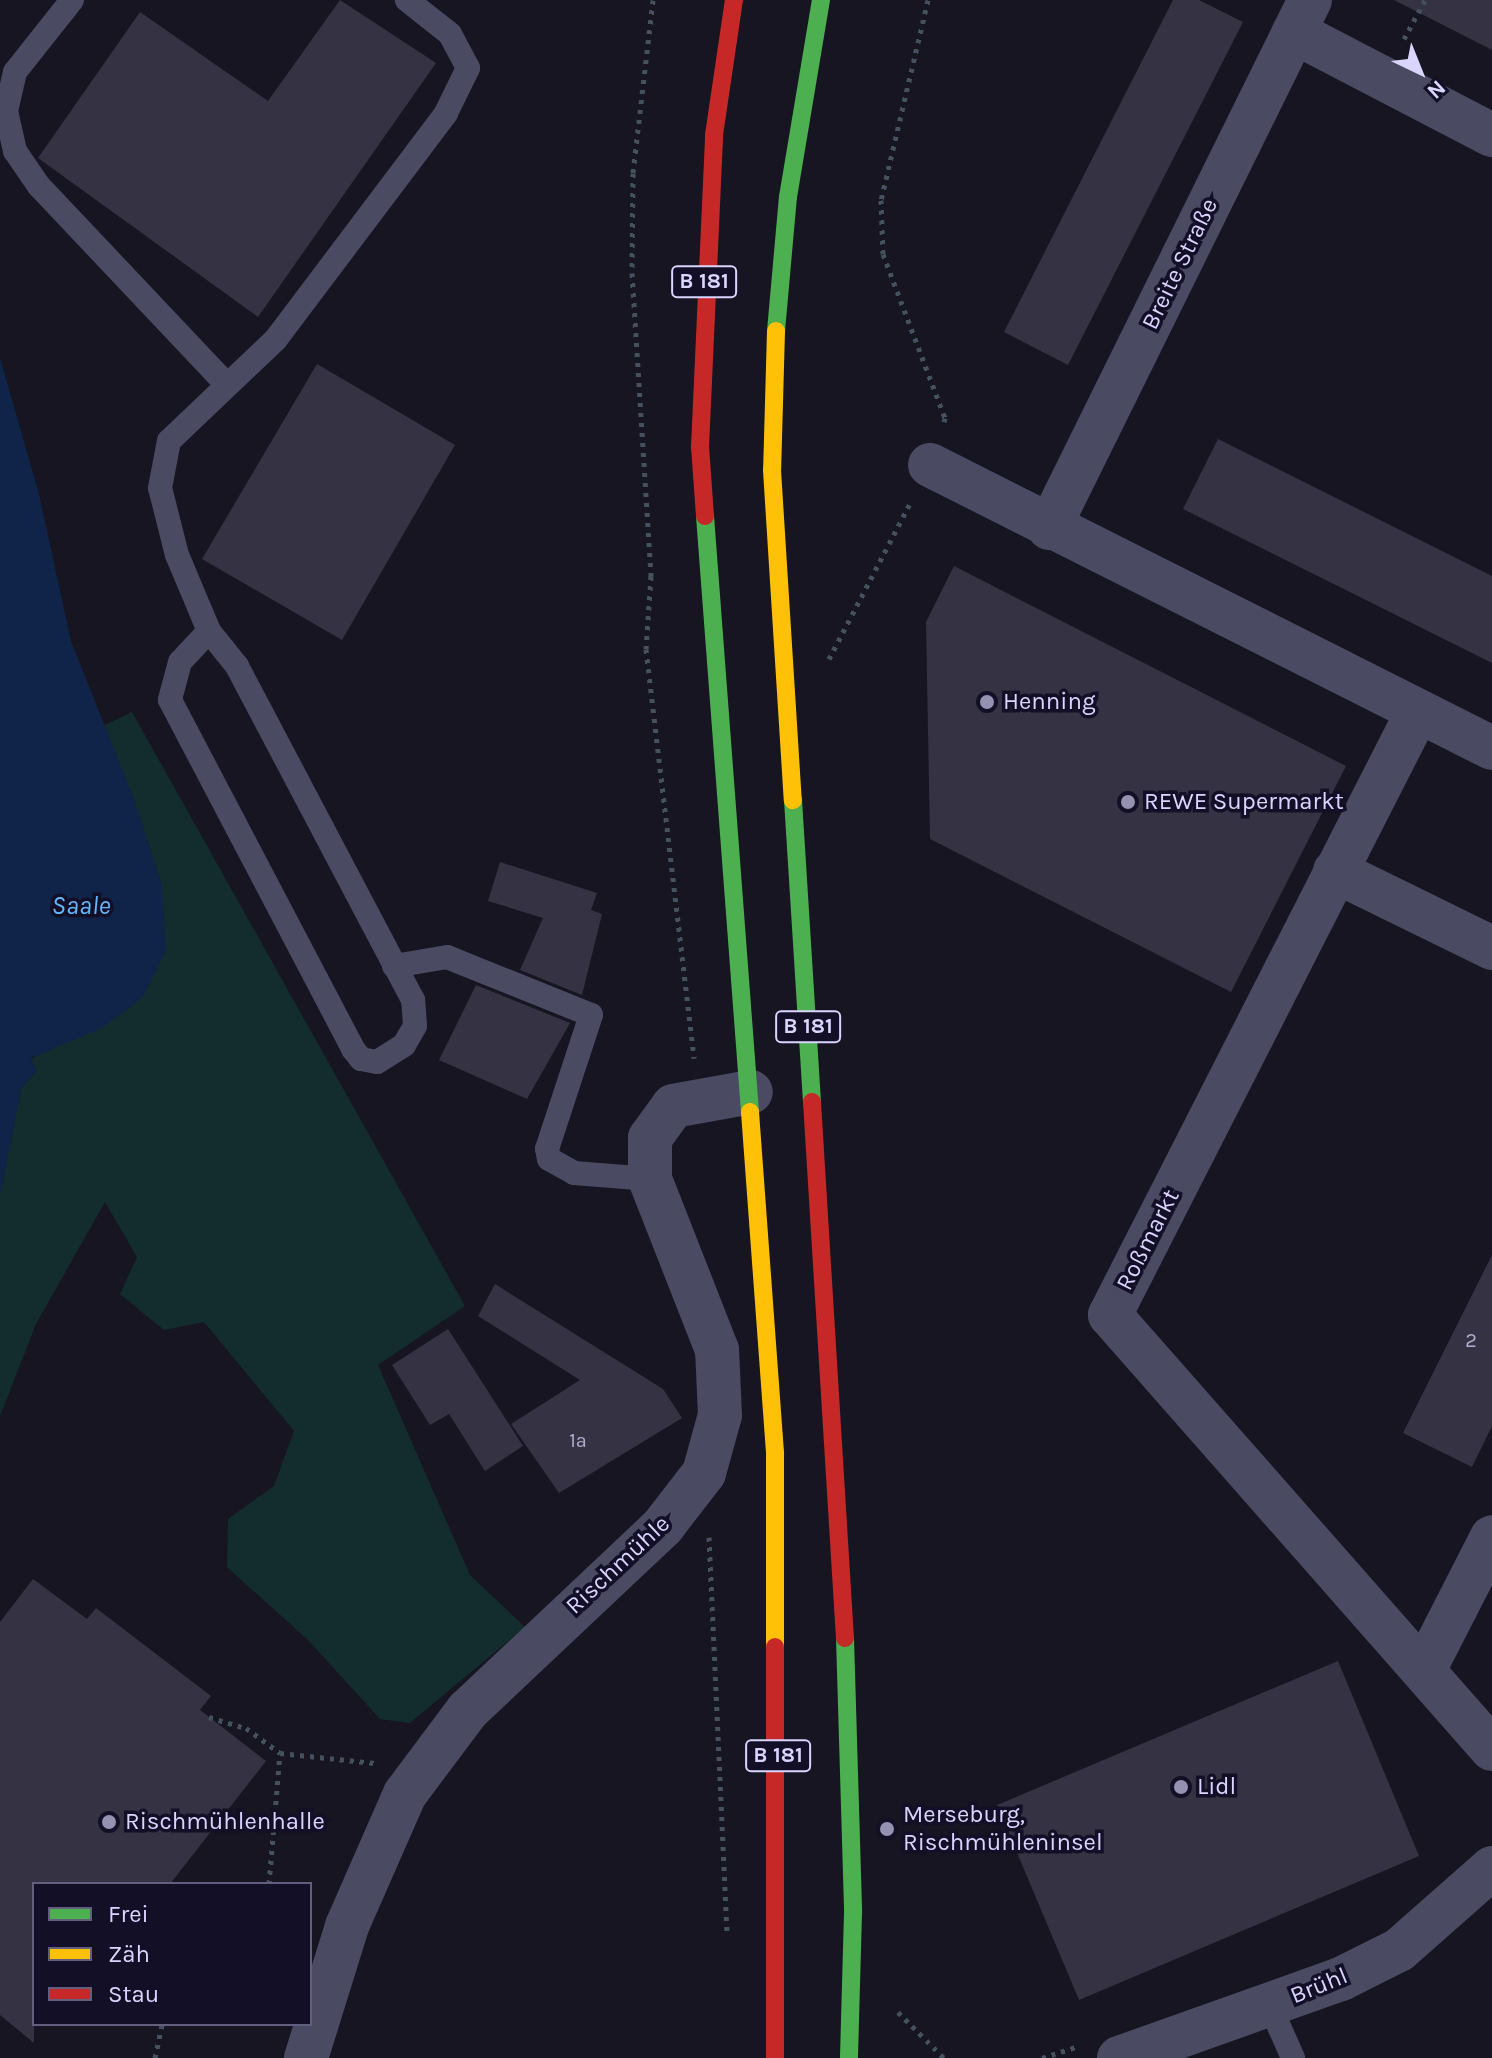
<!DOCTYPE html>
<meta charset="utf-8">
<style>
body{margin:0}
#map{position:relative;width:1492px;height:2058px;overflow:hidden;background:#161521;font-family:Karla,sans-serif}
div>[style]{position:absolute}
.green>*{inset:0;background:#132d2e}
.water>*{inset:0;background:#0f2448}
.building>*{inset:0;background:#353343}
.path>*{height:5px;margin-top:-2.5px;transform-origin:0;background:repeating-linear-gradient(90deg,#44515f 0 4px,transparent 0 10px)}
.lane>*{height:24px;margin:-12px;padding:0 12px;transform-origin:12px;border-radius:12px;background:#4a4a62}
.street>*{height:44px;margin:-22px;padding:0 22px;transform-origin:22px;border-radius:22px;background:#4a4a62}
.fast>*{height:18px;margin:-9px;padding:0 9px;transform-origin:9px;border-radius:9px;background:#4caf50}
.slow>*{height:18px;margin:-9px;padding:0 9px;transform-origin:9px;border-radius:9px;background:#ffc107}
.jam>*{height:18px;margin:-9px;padding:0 9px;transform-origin:9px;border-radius:9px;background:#c62828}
.dots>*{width:22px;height:22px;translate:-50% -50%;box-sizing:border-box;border:4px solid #130f27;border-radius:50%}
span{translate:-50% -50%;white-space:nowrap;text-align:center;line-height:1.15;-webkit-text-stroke:7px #130f27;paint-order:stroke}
.number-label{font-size:20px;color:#b1acd0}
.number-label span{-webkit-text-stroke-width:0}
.shield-label span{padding:2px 6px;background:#130f27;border:2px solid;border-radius:6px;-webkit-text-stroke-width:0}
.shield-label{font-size:22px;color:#dad5ff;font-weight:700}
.street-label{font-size:24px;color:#dad5ff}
.poi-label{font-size:24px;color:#dad5ff}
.left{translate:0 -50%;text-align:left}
.water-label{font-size:26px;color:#63b7ff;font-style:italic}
.legend{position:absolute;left:32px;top:1882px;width:280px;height:144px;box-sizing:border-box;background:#130f27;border:2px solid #635e7d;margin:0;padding:10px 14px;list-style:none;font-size:24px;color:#dad5ff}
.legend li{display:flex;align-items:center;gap:16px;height:40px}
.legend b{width:40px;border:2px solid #635e7d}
.north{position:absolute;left:1380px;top:32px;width:80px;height:80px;-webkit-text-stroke:6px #130f27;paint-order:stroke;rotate:137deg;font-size:22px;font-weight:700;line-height:32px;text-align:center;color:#dad5ff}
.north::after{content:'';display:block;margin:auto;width:28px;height:36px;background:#dad5ff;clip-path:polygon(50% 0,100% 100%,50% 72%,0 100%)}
</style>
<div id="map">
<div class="green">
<i style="clip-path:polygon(132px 712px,465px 1306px,378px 1365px,470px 1575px,525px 1627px,410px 1723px,380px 1719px,308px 1640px,227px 1567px,228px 1519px,274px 1486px,294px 1431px,204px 1322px,164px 1330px,120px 1294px,137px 1257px,105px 1202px,36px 1324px,0 1416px,0 1195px,21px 1089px,36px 1071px,31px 1059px,46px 1051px,162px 886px,134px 799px,102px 726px)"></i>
</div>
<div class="water">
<i style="clip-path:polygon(0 358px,39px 494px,71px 641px,134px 799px,162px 886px,166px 950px,143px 997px,102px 1028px,31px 1058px,36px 1071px,21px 1089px,0 1195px)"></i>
</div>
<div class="building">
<i style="clip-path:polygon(340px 0,436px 63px,258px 317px,38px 158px,140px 12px,268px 101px)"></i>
<i style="clip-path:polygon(1173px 0,1199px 0,1243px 22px,1068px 365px,1004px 332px)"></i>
<i style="clip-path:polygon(1394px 0,1492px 0,1492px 50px)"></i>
<i style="clip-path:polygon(317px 364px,455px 445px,342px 640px,202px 559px)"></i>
<i style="clip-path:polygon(1218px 439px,1492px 576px,1492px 663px,1183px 509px)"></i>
<i style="clip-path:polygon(954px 566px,1346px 766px,1231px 992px,930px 839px,926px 622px)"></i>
<i style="clip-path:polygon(500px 862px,597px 893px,591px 910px,602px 914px,582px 995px,520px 970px,543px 918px,488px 901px)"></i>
<i style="clip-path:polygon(476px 985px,570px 1023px,527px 1099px,439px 1060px)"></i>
<i style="clip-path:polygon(1492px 1255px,1492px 1426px,1472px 1467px,1403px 1433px)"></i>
<i style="clip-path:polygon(495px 1284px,663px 1389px,682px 1418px,559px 1493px,511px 1424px,580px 1380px,478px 1316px)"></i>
<i style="clip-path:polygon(448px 1329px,523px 1446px,485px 1471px,449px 1414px,430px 1425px,392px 1365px)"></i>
<i style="clip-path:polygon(33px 1579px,87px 1619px,96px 1608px,211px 1696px,200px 1710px,266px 1761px,170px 1884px,34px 1884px,34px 2043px,0 2015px,0 1622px)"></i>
<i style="clip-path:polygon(1338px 1661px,1419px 1856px,1079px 2000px,997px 1805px)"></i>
</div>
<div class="path">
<i style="left:653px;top:0;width:174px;rotate:96.6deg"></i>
<i style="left:633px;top:173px;width:100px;rotate:90.6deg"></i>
<i style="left:632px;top:273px;width:304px;rotate:86.4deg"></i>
<i style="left:651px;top:576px;width:73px;rotate:93.9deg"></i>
<i style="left:646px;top:649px;width:412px;rotate:83.3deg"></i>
<i style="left:928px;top:0;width:205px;rotate:103.2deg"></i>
<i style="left:881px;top:200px;width:54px;rotate:87.9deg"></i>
<i style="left:883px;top:254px;width:175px;rotate:69.3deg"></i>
<i style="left:945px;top:418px;width:8px;rotate:104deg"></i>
<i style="left:1404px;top:39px;width:44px;rotate:-61.7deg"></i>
<i style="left:829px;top:659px;width:174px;rotate:-62.5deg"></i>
<i style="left:709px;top:1537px;width:394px;rotate:87.4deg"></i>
<i style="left:209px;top:1717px;width:39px;rotate:17deg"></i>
<i style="left:246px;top:1728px;width:42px;rotate:36.3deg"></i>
<i style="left:280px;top:1753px;width:95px;rotate:6.1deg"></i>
<i style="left:269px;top:1884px;width:131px;rotate:-85.2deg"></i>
<i style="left:898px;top:2012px;width:65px;rotate:45deg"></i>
<i style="left:155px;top:2058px;width:35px;rotate:-78deg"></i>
<i style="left:1042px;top:2058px;width:39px;rotate:-18deg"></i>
</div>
<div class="lane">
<i style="left:72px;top:0;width:92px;rotate:128.4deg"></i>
<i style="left:15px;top:72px;width:40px;rotate:103deg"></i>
<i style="left:6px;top:111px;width:41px;rotate:77.3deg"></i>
<i style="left:15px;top:151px;width:42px;rotate:55.6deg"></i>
<i style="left:39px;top:186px;width:271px;rotate:46.6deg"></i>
<i style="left:209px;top:631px;width:42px;rotate:133.1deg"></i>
<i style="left:180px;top:662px;width:39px;rotate:105deg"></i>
<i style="left:170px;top:700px;width:394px;rotate:62.3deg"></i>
<i style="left:353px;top:1049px;width:13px;rotate:51deg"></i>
<i style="left:361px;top:1059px;width:16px;rotate:11deg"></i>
<i style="left:377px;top:1062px;width:32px;rotate:-32deg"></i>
<i style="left:404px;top:1045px;width:22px;rotate:-60deg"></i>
<i style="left:415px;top:1026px;width:26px;rotate:-94deg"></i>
<i style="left:413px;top:1000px;width:378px;rotate:-117.8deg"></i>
<i style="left:237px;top:666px;width:45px;rotate:-128.7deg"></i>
<i style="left:209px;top:631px;width:82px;rotate:-112.8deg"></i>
<i style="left:177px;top:555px;width:69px;rotate:-104.2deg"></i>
<i style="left:160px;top:488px;width:48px;rotate:-79.2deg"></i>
<i style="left:169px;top:441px;width:148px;rotate:-43.6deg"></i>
<i style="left:276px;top:339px;width:283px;rotate:-53deg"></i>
<i style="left:446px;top:113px;width:50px;rotate:-63.9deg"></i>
<i style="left:468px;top:68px;width:38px;rotate:-118deg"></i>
<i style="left:450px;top:34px;width:55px;rotate:-141.7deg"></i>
<i style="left:394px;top:966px;width:54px;rotate:-9.6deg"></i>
<i style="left:447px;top:957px;width:155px;rotate:21.9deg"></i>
<i style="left:591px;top:1015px;width:141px;rotate:108.2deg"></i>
<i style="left:547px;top:1149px;width:10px;rotate:79deg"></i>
<i style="left:549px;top:1159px;width:29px;rotate:29deg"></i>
<i style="left:574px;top:1173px;width:76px;rotate:4.5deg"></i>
<i style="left:1270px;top:2006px;width:57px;rotate:66.1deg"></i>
</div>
<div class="street">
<i style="left:1294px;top:32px;width:223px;rotate:27.5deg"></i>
<i style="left:930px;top:465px;width:629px;rotate:26.73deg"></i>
<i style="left:1049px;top:528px;width:589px;rotate:-63.7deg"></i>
<i style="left:1418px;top:711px;width:678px;rotate:117.02deg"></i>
<i style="left:1110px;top:1315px;width:578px;rotate:48.65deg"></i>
<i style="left:1335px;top:871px;width:175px;rotate:26.1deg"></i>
<i style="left:1424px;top:1670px;width:149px;rotate:-62.9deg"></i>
<i style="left:306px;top:2058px;width:138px;rotate:-72.7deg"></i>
<i style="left:347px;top:1926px;width:144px;rotate:-66.3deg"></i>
<i style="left:405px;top:1794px;width:104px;rotate:-53.2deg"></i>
<i style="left:467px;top:1711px;width:270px;rotate:-43.3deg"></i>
<i style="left:663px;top:1526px;width:67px;rotate:-52.3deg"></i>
<i style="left:704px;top:1473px;width:60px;rotate:-74.6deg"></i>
<i style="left:720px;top:1415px;width:65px;rotate:-92.6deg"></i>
<i style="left:717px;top:1350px;width:184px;rotate:-111.4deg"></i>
<i style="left:650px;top:1179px;width:41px;rotate:-90deg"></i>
<i style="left:650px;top:1138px;width:39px;rotate:-54deg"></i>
<i style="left:673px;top:1106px;width:79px;rotate:-10.2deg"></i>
<i style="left:1119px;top:2058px;width:236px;rotate:-19.6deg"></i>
<i style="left:1341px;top:1979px;width:65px;rotate:-26.6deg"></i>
<i style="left:1399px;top:1950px;width:124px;rotate:-41.4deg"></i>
</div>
<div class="fast">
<i style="left:776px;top:331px;width:135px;rotate:-84.9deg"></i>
<i style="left:788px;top:197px;width:200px;rotate:-80.5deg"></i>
<i style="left:705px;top:516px;width:598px;rotate:85.68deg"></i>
<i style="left:793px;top:800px;width:303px;rotate:86.4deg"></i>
<i style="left:845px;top:1638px;width:275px;rotate:88.3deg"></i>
<i style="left:853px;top:1913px;width:145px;rotate:91.6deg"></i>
</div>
<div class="slow">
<i style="left:776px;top:331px;width:139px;rotate:91.6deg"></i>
<i style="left:772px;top:470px;width:331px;rotate:86.4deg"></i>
<i style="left:750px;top:1112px;width:343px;rotate:85.8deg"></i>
<i style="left:775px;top:1454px;width:193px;rotate:90deg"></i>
</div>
<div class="jam">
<i style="left:705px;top:516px;width:69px;rotate:-94.1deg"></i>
<i style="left:700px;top:447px;width:312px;rotate:-87.4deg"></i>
<i style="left:714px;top:135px;width:136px;rotate:-81.6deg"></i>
<i style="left:812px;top:1102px;width:537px;rotate:86.48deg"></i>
<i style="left:775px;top:1647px;width:411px;rotate:90deg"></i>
</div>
<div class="dots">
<i style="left:987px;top:702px;background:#9592b1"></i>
<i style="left:1128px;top:802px;background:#9592b1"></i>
<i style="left:1181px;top:1787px;background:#9592b1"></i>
<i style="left:109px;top:1822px;background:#9592b1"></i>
<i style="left:887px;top:1829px;background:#9592b1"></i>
</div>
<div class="number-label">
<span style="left:1471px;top:1340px">2</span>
<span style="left:578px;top:1440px">1a</span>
</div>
<div class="shield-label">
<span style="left:704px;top:282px">B 181</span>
<span style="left:808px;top:1027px">B 181</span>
<span style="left:778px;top:1756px">B 181</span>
</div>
<div class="street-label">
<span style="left:1180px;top:264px;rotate:-64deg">Breite Straße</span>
<span style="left:1148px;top:1240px;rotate:-63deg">Roßmarkt</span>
<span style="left:618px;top:1565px;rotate:-43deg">Rischmühle</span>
<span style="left:1319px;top:1986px;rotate:-22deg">Brühl</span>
</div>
<div class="poi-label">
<span class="left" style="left:1003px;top:702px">Henning</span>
<span class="left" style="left:1144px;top:802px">REWE Supermarkt</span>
<span class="left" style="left:1197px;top:1787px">Lidl</span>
<span class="left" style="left:903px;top:1829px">Merseburg,<br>Rischmühleninsel</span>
<span class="left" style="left:125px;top:1822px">Rischmühlenhalle</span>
</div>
<div class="water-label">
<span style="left:81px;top:906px">Saale</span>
</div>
<ul class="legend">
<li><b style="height:10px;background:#4caf50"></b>Frei</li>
<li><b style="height:10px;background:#ffc107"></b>Zäh</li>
<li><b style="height:10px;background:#c62828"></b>Stau</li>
</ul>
<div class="north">N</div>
</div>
